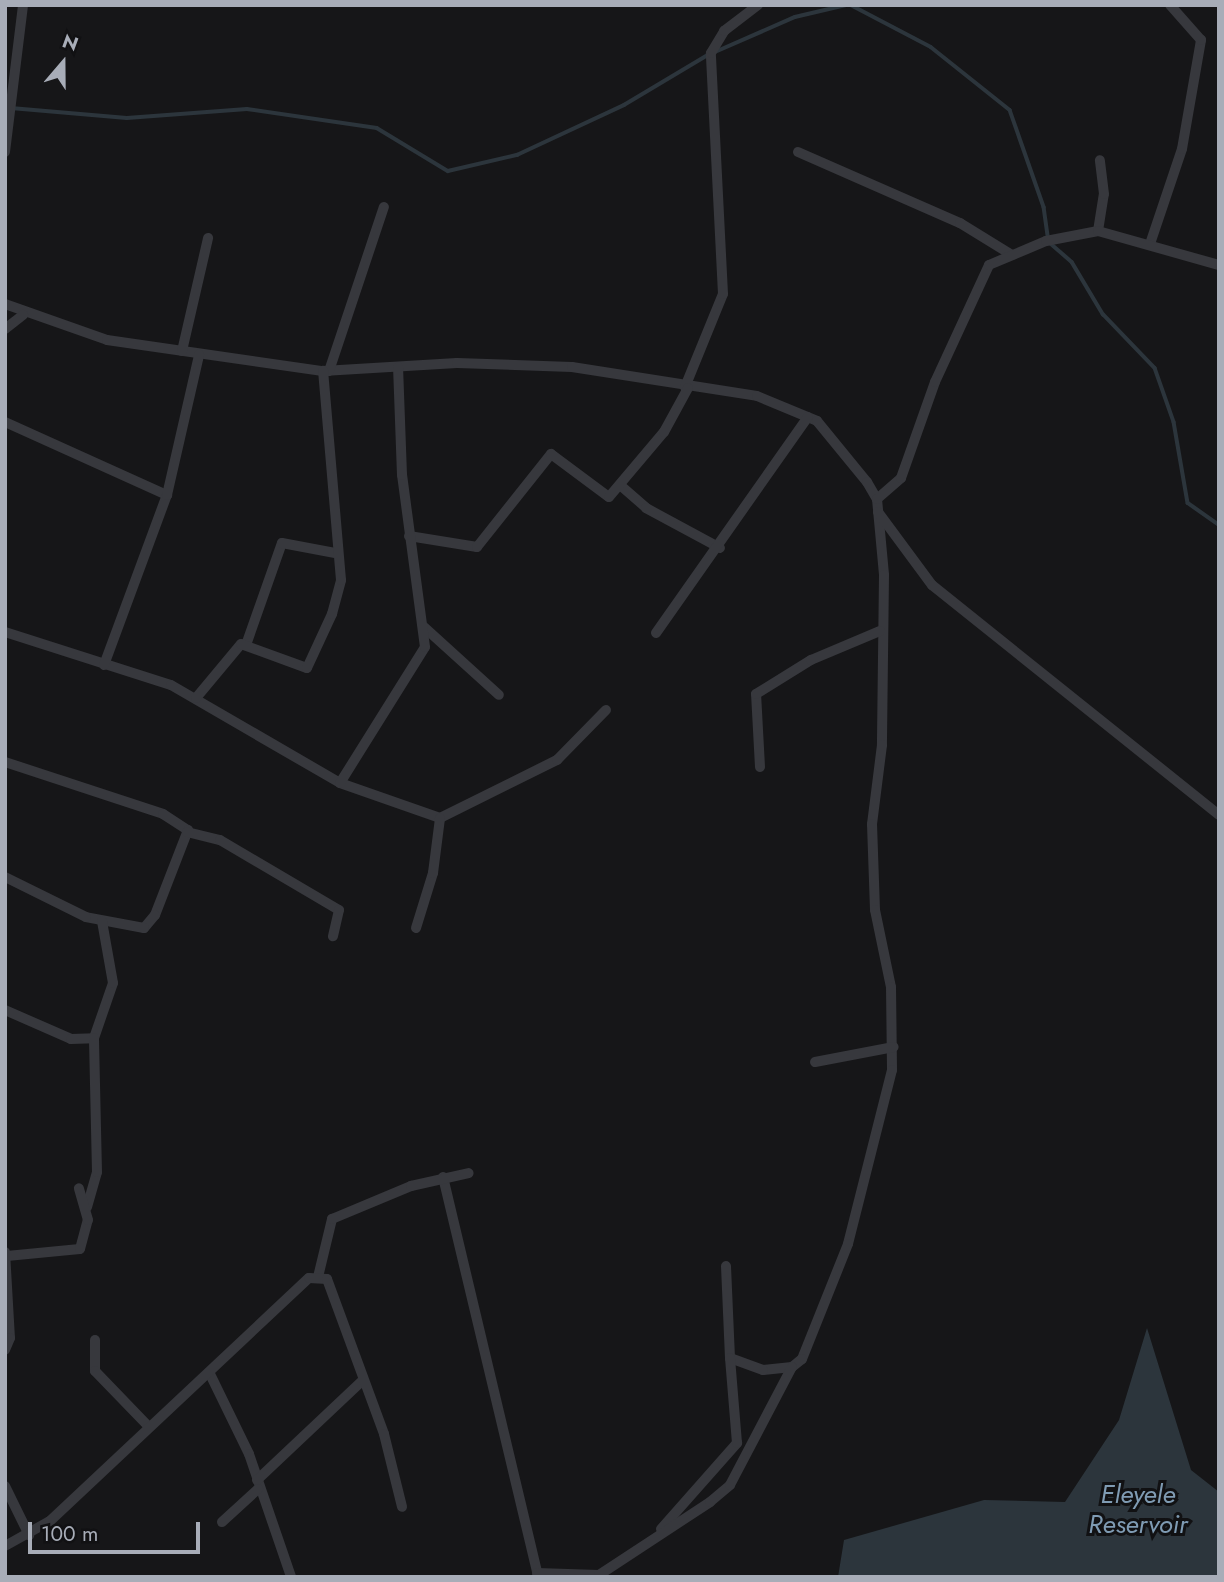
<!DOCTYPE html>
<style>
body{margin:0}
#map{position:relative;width:1224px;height:1582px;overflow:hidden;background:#161618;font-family:Jost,sans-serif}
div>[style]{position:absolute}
.water>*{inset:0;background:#2c353c}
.stream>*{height:3.5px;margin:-1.75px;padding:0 1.75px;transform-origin:1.75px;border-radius:1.75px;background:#2c353c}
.minor>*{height:10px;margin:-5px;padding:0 5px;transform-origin:5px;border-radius:5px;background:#37383d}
span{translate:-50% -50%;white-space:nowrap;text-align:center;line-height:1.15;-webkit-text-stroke:6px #111113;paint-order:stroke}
.water-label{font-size:26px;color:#7f9bb3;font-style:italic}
.frame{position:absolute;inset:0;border:7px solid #a8adb8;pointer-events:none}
.north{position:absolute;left:28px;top:28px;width:70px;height:70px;-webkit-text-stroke:5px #111113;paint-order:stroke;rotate:20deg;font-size:19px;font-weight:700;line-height:28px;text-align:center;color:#a8adb8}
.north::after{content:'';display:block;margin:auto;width:24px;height:32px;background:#a8adb8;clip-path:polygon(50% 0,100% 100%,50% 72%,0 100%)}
.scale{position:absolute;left:28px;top:1522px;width:172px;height:32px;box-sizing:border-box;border:4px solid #a8adb8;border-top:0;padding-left:9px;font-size:21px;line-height:24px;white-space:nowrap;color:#a8adb8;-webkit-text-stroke:5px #111113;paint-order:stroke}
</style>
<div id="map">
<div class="water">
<i style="clip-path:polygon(1147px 1328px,1191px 1470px,1219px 1492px,1219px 1577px,838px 1577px,844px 1540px,984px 1500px,1065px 1502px,1119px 1420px)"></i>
</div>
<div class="stream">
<i style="left:851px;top:5px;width:90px;rotate:27.7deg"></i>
<i style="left:931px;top:47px;width:101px;rotate:38.6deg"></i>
<i style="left:1010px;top:110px;width:103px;rotate:70.7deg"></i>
<i style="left:1044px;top:207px;width:35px;rotate:82deg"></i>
<i style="left:1049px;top:242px;width:30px;rotate:41deg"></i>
<i style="left:1072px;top:262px;width:61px;rotate:59.2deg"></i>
<i style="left:1103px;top:314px;width:75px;rotate:46.1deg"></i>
<i style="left:1155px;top:368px;width:57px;rotate:70.6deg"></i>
<i style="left:1174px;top:422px;width:82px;rotate:80.2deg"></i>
<i style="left:1188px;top:503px;width:38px;rotate:35deg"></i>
<i style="left:715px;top:52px;width:87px;rotate:-23.6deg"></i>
<i style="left:795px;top:17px;width:52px;rotate:-13.2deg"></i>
<i style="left:11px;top:108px;width:116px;rotate:4.9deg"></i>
<i style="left:127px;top:118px;width:120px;rotate:-4.3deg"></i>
<i style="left:247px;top:109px;width:131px;rotate:8.3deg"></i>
<i style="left:377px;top:128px;width:83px;rotate:31.2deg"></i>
<i style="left:448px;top:171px;width:71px;rotate:-13.1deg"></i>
<i style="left:517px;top:155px;width:118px;rotate:-25deg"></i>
<i style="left:624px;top:105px;width:98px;rotate:-30.8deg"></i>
</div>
<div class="minor">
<i style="left:5px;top:152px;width:148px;rotate:-83deg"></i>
<i style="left:798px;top:152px;width:177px;rotate:23.7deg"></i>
<i style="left:960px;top:223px;width:61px;rotate:31.6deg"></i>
<i style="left:1098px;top:231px;width:37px;rotate:-81deg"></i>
<i style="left:1104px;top:194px;width:34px;rotate:-97deg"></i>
<i style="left:1151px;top:241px;width:97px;rotate:-71.4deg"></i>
<i style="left:1182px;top:149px;width:111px;rotate:-80.1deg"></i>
<i style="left:1201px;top:40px;width:47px;rotate:-131.5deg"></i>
<i style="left:5px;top:304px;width:108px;rotate:19.4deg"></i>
<i style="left:107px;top:340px;width:218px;rotate:8.2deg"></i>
<i style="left:323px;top:371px;width:134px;rotate:-3.4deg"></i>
<i style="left:457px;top:363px;width:115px;rotate:2deg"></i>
<i style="left:572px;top:367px;width:187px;rotate:8.9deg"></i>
<i style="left:757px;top:396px;width:65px;rotate:22.6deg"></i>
<i style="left:817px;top:421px;width:79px;rotate:50.7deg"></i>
<i style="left:867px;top:482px;width:20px;rotate:60deg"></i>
<i style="left:877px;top:499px;width:76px;rotate:84.7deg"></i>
<i style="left:884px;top:575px;width:170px;rotate:90.7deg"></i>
<i style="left:882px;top:745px;width:80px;rotate:97.2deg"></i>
<i style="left:872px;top:824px;width:86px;rotate:88deg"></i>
<i style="left:875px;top:910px;width:79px;rotate:78.3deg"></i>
<i style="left:891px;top:987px;width:83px;rotate:89.3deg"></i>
<i style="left:892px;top:1070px;width:179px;rotate:104.2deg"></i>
<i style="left:848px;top:1244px;width:124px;rotate:111.8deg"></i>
<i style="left:802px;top:1359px;width:13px;rotate:141deg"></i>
<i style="left:792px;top:1367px;width:29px;rotate:174deg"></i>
<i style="left:763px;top:1370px;width:35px;rotate:-160deg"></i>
<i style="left:730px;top:1358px;width:92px;rotate:-92.5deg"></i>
<i style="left:5px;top:329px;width:23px;rotate:-38deg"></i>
<i style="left:182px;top:351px;width:116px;rotate:-77deg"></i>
<i style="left:329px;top:371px;width:173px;rotate:-71.5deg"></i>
<i style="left:685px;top:387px;width:100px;rotate:-67.8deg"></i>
<i style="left:723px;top:294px;width:241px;rotate:-92.9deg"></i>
<i style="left:711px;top:53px;width:26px;rotate:-59deg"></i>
<i style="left:724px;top:31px;width:43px;rotate:-37.4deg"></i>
<i style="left:5px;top:422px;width:178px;rotate:24.3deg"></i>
<i style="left:620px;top:485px;width:35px;rotate:41deg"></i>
<i style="left:646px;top:508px;width:84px;rotate:28.4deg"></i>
<i style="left:877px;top:499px;width:32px;rotate:-41deg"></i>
<i style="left:901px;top:478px;width:102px;rotate:-70.5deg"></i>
<i style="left:935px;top:382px;width:129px;rotate:-65.2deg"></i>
<i style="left:989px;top:265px;width:62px;rotate:-22.8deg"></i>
<i style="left:1046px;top:241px;width:53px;rotate:-10.9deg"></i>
<i style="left:1098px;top:231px;width:126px;rotate:15.7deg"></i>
<i style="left:878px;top:512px;width:91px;rotate:53.5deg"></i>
<i style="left:932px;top:585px;width:368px;rotate:38.7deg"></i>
<i style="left:409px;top:536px;width:69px;rotate:9.2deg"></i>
<i style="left:477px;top:547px;width:119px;rotate:-51.5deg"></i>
<i style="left:551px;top:454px;width:72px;rotate:36.6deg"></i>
<i style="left:609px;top:497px;width:85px;rotate:-49.8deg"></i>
<i style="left:664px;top:432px;width:50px;rotate:-61.4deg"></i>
<i style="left:424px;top:627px;width:101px;rotate:42.2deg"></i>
<i style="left:5px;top:632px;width:174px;rotate:17.7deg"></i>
<i style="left:171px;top:685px;width:195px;rotate:30.1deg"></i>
<i style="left:340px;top:783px;width:106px;rotate:19.3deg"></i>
<i style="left:440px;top:818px;width:131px;rotate:-26.4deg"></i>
<i style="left:557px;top:760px;width:70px;rotate:-45.6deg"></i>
<i style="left:656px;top:633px;width:264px;rotate:-54.9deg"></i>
<i style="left:246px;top:645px;width:108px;rotate:-70.6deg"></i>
<i style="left:282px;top:543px;width:54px;rotate:10.7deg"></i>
<i style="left:104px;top:665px;width:181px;rotate:-69.7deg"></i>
<i style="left:167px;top:495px;width:144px;rotate:-77.1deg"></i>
<i style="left:196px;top:698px;width:70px;rotate:-50.2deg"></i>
<i style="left:241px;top:644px;width:70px;rotate:20deg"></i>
<i style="left:307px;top:668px;width:60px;rotate:-65.2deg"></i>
<i style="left:332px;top:614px;width:35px;rotate:-75deg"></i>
<i style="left:341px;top:580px;width:210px;rotate:-94.9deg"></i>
<i style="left:5px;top:762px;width:166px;rotate:18.2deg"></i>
<i style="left:163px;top:814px;width:30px;rotate:33deg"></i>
<i style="left:188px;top:830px;width:91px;rotate:111.2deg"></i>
<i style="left:155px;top:915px;width:17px;rotate:130deg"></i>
<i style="left:144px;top:928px;width:59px;rotate:-169.3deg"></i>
<i style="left:86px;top:917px;width:90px;rotate:-153.7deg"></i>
<i style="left:760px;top:767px;width:73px;rotate:-93.1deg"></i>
<i style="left:756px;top:694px;width:65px;rotate:-31.7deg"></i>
<i style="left:811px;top:660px;width:75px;rotate:-22.8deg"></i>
<i style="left:340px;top:783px;width:160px;rotate:-58deg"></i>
<i style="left:425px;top:647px;width:174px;rotate:-97.6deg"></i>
<i style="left:402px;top:475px;width:108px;rotate:-92.1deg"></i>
<i style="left:187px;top:832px;width:34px;rotate:14deg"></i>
<i style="left:220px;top:840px;width:138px;rotate:30.5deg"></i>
<i style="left:339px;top:910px;width:27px;rotate:103deg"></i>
<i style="left:416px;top:928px;width:58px;rotate:-72.8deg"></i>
<i style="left:433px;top:873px;width:55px;rotate:-82.7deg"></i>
<i style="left:5px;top:1010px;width:72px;rotate:23.7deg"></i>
<i style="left:71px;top:1039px;width:23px;rotate:-2deg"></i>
<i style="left:94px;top:1038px;width:58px;rotate:-70.9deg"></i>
<i style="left:113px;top:983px;width:63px;rotate:-100.1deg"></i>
<i style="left:815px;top:1062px;width:80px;rotate:-10.8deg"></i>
<i style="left:443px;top:1177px;width:411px;rotate:76.6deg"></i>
<i style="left:87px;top:1207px;width:36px;rotate:-74deg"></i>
<i style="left:97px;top:1172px;width:134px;rotate:-91.3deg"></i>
<i style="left:5px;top:1252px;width:86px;rotate:86.7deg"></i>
<i style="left:10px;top:1338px;width:13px;rotate:113deg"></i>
<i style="left:7px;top:1256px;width:73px;rotate:-5.5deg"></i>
<i style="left:80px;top:1249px;width:30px;rotate:-75deg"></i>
<i style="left:88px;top:1220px;width:33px;rotate:-106deg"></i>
<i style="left:318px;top:1277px;width:60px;rotate:-76.4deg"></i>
<i style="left:332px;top:1219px;width:86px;rotate:-22.7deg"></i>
<i style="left:411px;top:1186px;width:59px;rotate:-12.6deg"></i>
<i style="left:95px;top:1340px;width:31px;rotate:90deg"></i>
<i style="left:95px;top:1371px;width:78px;rotate:46deg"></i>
<i style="left:210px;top:1374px;width:89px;rotate:64deg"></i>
<i style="left:249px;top:1454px;width:130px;rotate:71.1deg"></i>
<i style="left:257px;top:1480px;width:143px;rotate:-43.3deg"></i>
<i style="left:5px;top:1486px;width:55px;rotate:63.9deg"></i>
<i style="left:222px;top:1522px;width:49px;rotate:-42.5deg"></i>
<i style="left:661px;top:1529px;width:115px;rotate:-48.5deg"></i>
<i style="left:737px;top:1443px;width:85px;rotate:-94.7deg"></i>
<i style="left:5px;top:1546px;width:51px;rotate:-29.1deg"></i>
<i style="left:50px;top:1521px;width:355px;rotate:-43.2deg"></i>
<i style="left:309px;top:1278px;width:18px;rotate:3deg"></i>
<i style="left:327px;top:1279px;width:165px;rotate:69.8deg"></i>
<i style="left:384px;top:1434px;width:75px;rotate:76.1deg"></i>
<i style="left:537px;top:1573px;width:62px;rotate:1.8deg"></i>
<i style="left:599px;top:1575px;width:133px;rotate:-33.3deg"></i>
<i style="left:710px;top:1502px;width:26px;rotate:-40deg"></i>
<i style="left:730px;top:1485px;width:133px;rotate:-62.3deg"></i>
</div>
<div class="water-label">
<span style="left:1138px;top:1510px">Eleyele<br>Reservoir</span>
</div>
<div class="frame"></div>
<div class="north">N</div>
<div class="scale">100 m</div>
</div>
